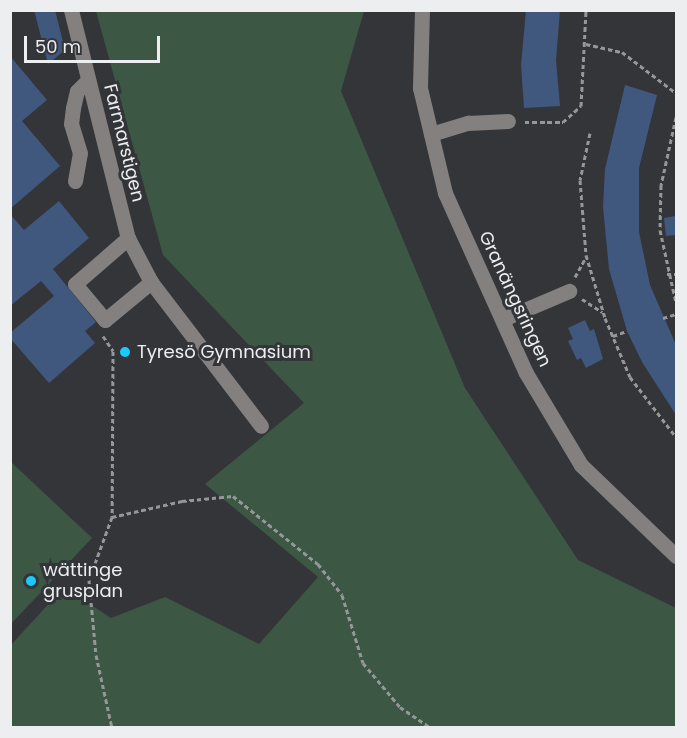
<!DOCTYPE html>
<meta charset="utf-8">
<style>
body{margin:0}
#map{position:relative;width:687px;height:738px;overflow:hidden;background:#333539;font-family:Poppins,sans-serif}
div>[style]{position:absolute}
.green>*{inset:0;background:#3c5744}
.building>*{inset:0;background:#40577e}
.path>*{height:3px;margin-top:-1.5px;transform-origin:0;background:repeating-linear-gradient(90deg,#95979a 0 4.5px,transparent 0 7.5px)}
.minor>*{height:15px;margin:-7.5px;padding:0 7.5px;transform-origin:7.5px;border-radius:7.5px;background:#83807f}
.dots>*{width:16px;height:16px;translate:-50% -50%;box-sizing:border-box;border:3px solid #333539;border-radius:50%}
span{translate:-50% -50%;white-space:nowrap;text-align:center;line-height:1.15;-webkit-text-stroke:6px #333539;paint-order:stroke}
.street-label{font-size:18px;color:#eceef0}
.poi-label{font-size:18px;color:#eceef0}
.left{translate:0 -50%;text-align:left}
.frame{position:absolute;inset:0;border:12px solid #eceef0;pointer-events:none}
.scale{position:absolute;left:24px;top:36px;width:136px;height:27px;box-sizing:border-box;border:3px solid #eceef0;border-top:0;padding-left:8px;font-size:18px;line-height:21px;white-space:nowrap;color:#eceef0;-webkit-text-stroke:4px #333539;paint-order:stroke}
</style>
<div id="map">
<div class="green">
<i style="clip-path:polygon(96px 11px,364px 11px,341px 91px,465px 388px,578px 560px,676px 608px,676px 727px,11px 727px,11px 645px,64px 587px,111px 618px,165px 597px,259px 644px,318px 577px,205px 484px,304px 403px,163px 255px)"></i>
<i style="clip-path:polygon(10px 461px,92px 538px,11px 624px,10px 624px)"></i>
</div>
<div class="building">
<i style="clip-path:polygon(34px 10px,55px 10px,65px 50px,48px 64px)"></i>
<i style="clip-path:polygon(526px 10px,560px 10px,556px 60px,560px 106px,524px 108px,521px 65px)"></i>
<i style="clip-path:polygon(10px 56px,47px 100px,22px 121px,60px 166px,10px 209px)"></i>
<i style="clip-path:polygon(625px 85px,657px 95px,639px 168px,639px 232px,650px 285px,676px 345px,676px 415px,642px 362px,627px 331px,609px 269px,603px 207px,605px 169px)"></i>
<i style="clip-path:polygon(59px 201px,89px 238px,53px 269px,96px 322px,85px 331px,95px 343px,49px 383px,10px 338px,10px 333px,54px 296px,41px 281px,10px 306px,10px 214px,24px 230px)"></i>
<i style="clip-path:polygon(675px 216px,676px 235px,666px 236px,664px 218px)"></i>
<i style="clip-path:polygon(585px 320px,590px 331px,594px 329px,603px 359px,586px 368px,581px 358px,577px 360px,568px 341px,573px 339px,568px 328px)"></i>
</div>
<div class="path">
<i style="left:586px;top:44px;width:37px;rotate:13deg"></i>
<i style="left:622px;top:52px;width:68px;rotate:37.2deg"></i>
<i style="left:676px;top:117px;width:70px;rotate:102.4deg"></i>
<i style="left:661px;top:185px;width:45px;rotate:91.3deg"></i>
<i style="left:660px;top:230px;width:75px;rotate:77.6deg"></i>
<i style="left:525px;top:122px;width:38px"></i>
<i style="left:563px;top:122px;width:24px;rotate:-42deg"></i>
<i style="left:581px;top:106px;width:96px;rotate:-87deg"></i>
<i style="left:590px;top:133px;width:48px;rotate:102deg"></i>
<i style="left:580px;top:180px;width:75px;rotate:85.4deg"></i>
<i style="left:586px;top:255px;width:66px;rotate:73.2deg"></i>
<i style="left:605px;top:318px;width:64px;rotate:67deg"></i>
<i style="left:630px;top:377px;width:76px;rotate:52.5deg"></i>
<i style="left:667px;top:274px;width:9px"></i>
<i style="left:575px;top:277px;width:23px;rotate:-61deg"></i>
<i style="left:582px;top:299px;width:24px;rotate:33deg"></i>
<i style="left:663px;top:318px;width:14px;rotate:-17deg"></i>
<i style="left:103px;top:336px;width:18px;rotate:56deg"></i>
<i style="left:113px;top:351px;width:166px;rotate:90.3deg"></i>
<i style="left:112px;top:517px;width:67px;rotate:110.1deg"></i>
<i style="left:89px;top:580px;width:75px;rotate:84.7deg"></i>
<i style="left:96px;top:655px;width:75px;rotate:77.6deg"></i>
<i style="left:613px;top:336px;width:15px;rotate:-20deg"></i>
<i style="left:112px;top:517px;width:72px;rotate:-12.9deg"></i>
<i style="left:182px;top:501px;width:51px;rotate:-5.6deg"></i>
<i style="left:233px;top:496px;width:109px;rotate:38.7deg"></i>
<i style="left:318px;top:564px;width:39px;rotate:52deg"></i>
<i style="left:342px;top:595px;width:71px;rotate:72.8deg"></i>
<i style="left:363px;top:663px;width:57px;rotate:49.9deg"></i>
<i style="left:400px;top:707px;width:37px;rotate:34deg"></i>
</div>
<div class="minor">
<i style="left:71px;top:10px;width:235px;rotate:76deg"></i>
<i style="left:128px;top:238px;width:50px;rotate:62.4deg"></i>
<i style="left:151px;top:282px;width:181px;rotate:52.6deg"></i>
<i style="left:422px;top:10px;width:78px;rotate:91.5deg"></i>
<i style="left:420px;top:88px;width:108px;rotate:76.6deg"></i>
<i style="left:445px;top:193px;width:197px;rotate:65.8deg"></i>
<i style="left:526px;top:373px;width:107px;rotate:59.1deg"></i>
<i style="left:581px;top:465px;width:132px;rotate:43.8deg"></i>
<i style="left:431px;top:134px;width:39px;rotate:-17deg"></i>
<i style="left:468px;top:123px;width:40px;rotate:-2.9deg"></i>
<i style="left:75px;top:181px;width:28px;rotate:-80deg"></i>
<i style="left:80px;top:153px;width:30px;rotate:-107deg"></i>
<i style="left:71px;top:124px;width:16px;rotate:-83deg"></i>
<i style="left:73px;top:108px;width:17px;rotate:-77deg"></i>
<i style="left:77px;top:91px;width:16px;rotate:-45deg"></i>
<i style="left:128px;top:238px;width:70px;rotate:139deg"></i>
<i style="left:75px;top:284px;width:47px;rotate:50.2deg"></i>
<i style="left:105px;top:320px;width:60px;rotate:-39.6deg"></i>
<i style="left:503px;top:319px;width:72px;rotate:-23deg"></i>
</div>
<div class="dots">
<i style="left:125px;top:352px;background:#1acafc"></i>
<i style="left:31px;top:581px;background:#1acafc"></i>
</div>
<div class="street-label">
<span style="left:124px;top:143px;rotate:76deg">Farmarstigen</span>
<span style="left:515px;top:299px;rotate:65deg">Granängsringen</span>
</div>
<div class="poi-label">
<span class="left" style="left:137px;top:352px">Tyresö Gymnasium</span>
<span class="left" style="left:43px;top:581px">wättinge<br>grusplan</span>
</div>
<div class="frame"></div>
<div class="scale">50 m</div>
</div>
